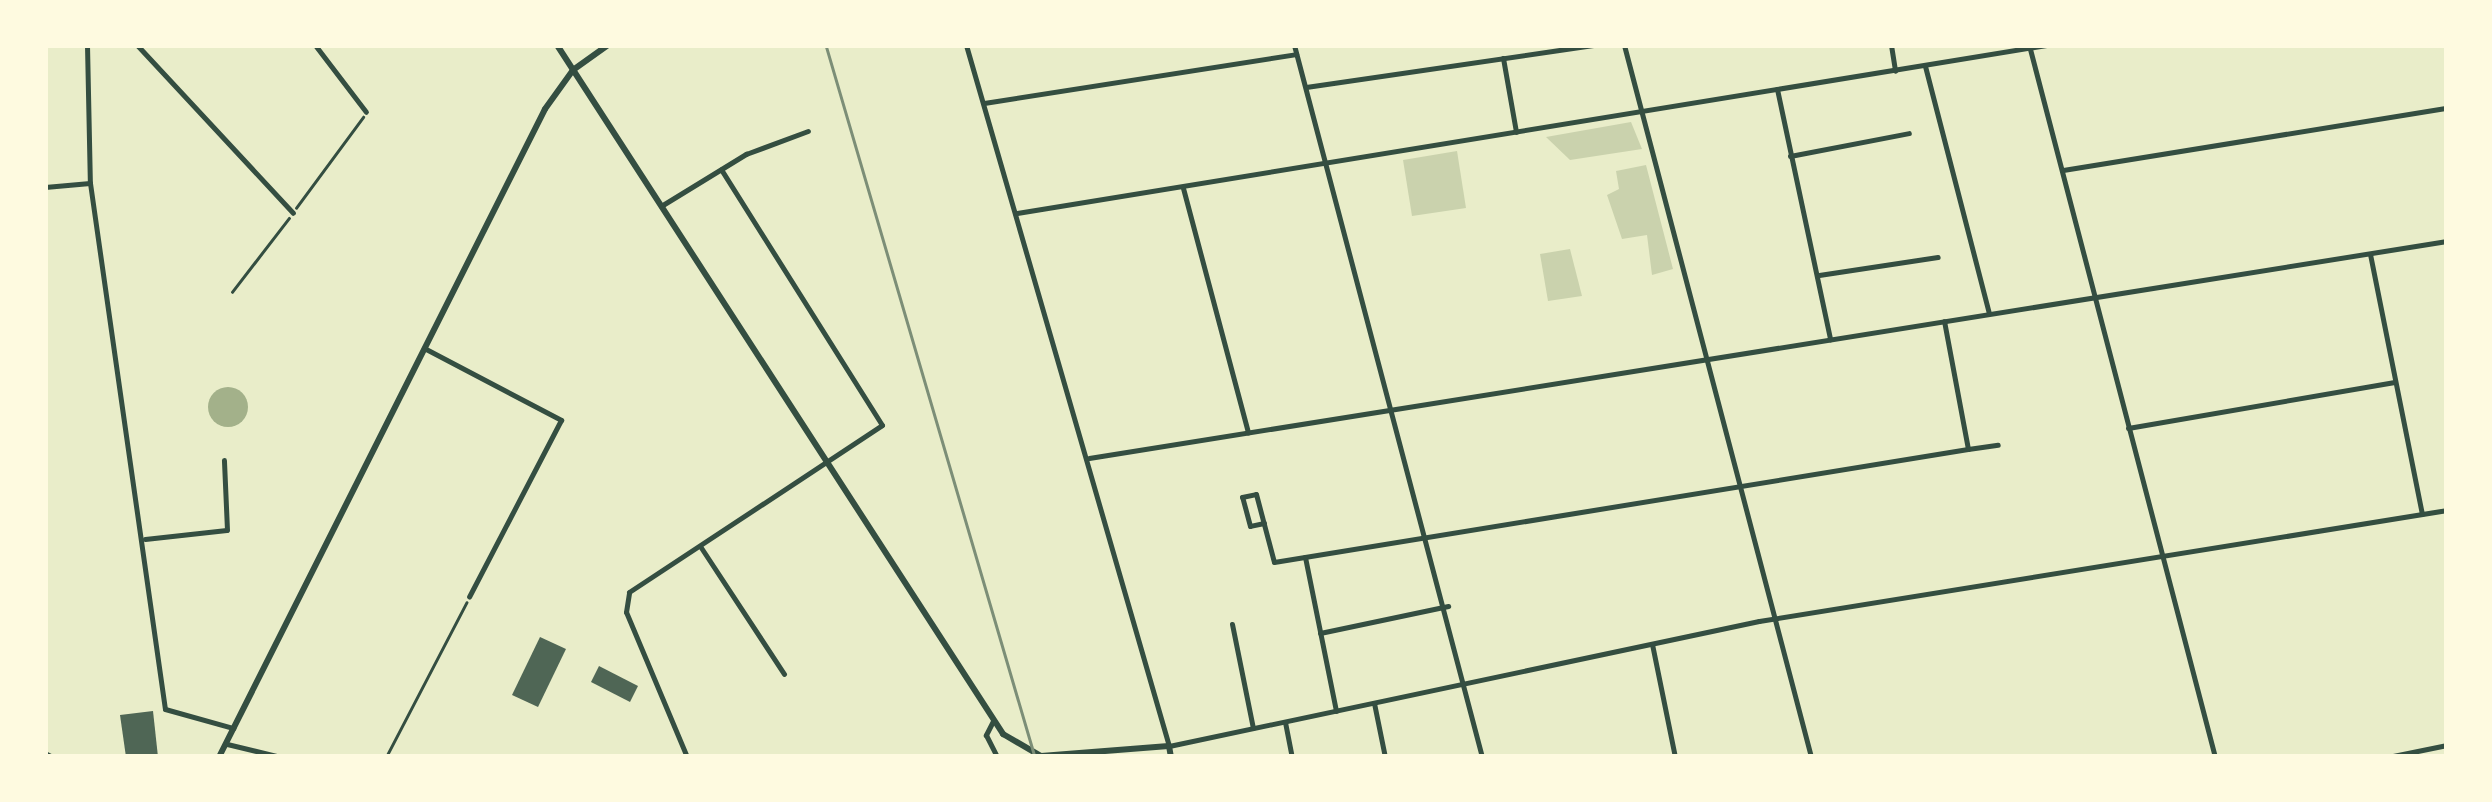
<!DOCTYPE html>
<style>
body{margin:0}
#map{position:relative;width:2492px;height:802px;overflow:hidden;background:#e9edc9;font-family:Manrope,sans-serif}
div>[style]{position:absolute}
.green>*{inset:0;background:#cad2ad}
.water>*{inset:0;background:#a3b18a}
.round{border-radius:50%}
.building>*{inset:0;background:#4f6655}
.path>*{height:2.5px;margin:-1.25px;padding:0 1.25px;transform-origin:1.25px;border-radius:1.25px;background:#344e41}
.minor>*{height:5px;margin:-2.5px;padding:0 2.5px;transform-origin:2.5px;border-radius:2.5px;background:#344e41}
.tertiary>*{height:6px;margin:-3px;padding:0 3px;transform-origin:3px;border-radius:3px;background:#344e41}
.secondary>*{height:6px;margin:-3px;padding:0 3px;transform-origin:3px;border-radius:3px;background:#344e41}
.rail>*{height:2.5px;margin:-1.25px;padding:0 1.25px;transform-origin:1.25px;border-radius:1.25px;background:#7c8e77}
span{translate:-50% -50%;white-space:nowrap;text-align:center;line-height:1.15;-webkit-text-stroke:8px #fefae0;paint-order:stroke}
.frame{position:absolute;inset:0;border:48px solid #fefae0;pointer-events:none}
</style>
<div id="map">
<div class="green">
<i style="clip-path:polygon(1631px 122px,1642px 149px,1570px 160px,1546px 137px)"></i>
<i style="clip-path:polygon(1457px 151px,1466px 208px,1412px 216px,1403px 160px)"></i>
<i style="clip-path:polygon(1646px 165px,1673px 269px,1652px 275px,1647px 235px,1622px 239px,1607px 195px,1619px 189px,1616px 171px)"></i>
<i style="clip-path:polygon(1570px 249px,1582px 296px,1548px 301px,1540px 254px)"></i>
</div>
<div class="water">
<i class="round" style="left:208px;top:387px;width:40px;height:40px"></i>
</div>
<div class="building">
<i style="clip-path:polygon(540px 637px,566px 649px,538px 707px,512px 695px)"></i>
<i style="clip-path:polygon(599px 666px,638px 686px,630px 702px,591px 682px)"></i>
<i style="clip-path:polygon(153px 711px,158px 757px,126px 757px,120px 715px)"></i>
</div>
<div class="path">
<i style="left:296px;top:208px;width:113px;rotate:-53.6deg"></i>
<i style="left:232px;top:292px;width:93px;rotate:-52.4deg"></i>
<i style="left:386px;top:757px;width:174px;rotate:-62.5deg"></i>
</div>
<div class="minor">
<i style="left:87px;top:45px;width:138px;rotate:88.8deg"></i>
<i style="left:90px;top:183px;width:531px;rotate:81.89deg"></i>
<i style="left:165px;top:709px;width:71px;rotate:15.6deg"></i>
<i style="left:137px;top:45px;width:229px;rotate:47.1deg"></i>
<i style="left:315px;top:45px;width:84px;rotate:52.7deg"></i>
<i style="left:966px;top:45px;width:730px;rotate:73.85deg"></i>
<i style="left:1169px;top:746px;width:603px;rotate:-11.96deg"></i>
<i style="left:1759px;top:621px;width:697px;rotate:-9.16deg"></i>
<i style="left:1294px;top:45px;width:736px;rotate:75.21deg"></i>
<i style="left:1624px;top:45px;width:736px;rotate:75.28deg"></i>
<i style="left:1891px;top:45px;width:26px;rotate:81deg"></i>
<i style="left:2030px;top:49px;width:732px;rotate:75.36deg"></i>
<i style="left:1503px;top:58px;width:75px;rotate:80deg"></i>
<i style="left:1925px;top:66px;width:255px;rotate:75.5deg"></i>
<i style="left:1306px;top:87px;width:292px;rotate:-8.3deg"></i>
<i style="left:1777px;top:89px;width:256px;rotate:78deg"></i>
<i style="left:984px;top:103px;width:316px;rotate:-8.9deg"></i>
<i style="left:1790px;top:156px;width:121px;rotate:-10.9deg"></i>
<i style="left:2063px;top:170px;width:389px;rotate:-9.2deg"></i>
<i style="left:45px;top:187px;width:45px;rotate:-5.1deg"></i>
<i style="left:1183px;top:188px;width:253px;rotate:75.1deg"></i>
<i style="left:661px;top:206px;width:100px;rotate:-31.5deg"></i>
<i style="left:746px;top:154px;width:66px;rotate:-20.4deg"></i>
<i style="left:1017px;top:213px;width:1043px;rotate:-9.27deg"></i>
<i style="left:2370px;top:254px;width:265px;rotate:78.7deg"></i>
<i style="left:1819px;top:275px;width:120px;rotate:-8.6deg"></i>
<i style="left:424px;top:348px;width:155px;rotate:27.7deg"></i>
<i style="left:561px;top:420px;width:199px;rotate:117.5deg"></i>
<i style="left:2128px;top:428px;width:269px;rotate:-9.8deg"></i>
<i style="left:1968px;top:449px;width:30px;rotate:-8deg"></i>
<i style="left:1089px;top:458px;width:1375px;rotate:-9.08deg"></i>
<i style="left:1264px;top:523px;width:14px;rotate:168deg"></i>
<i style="left:1250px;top:526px;width:30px;rotate:-105deg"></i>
<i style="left:1242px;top:497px;width:14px;rotate:-12deg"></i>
<i style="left:1256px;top:494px;width:70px;rotate:75.2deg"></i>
<i style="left:1274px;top:562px;width:703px;rotate:-9.25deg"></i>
<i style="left:1968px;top:449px;width:130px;rotate:-100.6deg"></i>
<i style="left:145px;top:539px;width:82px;rotate:-6.3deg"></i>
<i style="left:227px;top:530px;width:70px;rotate:-92.5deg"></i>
<i style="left:700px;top:546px;width:153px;rotate:56.7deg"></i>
<i style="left:1305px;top:557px;width:157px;rotate:78.6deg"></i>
<i style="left:1232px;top:624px;width:106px;rotate:78.6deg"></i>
<i style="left:1320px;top:633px;width:131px;rotate:-11.9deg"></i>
<i style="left:1652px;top:644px;width:115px;rotate:78.5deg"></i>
<i style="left:1374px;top:703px;width:55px;rotate:78.5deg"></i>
<i style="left:993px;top:721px;width:16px;rotate:117deg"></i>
<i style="left:986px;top:735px;width:25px;rotate:63deg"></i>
<i style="left:1285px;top:722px;width:36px;rotate:79deg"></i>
<i style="left:227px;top:744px;width:56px;rotate:13.5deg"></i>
<i style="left:2393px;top:756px;width:55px;rotate:-11.5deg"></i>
<i style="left:687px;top:757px;width:157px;rotate:-112.8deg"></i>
<i style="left:626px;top:612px;width:20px;rotate:-81deg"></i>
<i style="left:629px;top:592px;width:303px;rotate:-33.4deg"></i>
<i style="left:882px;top:425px;width:302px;rotate:-122.2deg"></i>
</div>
<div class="tertiary">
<i style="left:557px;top:45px;width:821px;rotate:57.08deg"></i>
<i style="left:1003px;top:734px;width:44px;rotate:30.1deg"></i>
<i style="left:1041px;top:756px;width:128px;rotate:-4.5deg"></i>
<i style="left:1169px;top:746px;width:11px;rotate:80deg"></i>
<i style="left:219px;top:757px;width:725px;rotate:-63.29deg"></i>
<i style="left:545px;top:109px;width:48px;rotate:-54.3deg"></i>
<i style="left:573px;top:70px;width:43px;rotate:-35.5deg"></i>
</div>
<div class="secondary">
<i style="left:45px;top:754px;width:7px;rotate:27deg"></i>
</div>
<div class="rail">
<i style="left:826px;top:45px;width:742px;rotate:73.64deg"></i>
</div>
<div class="frame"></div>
</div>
